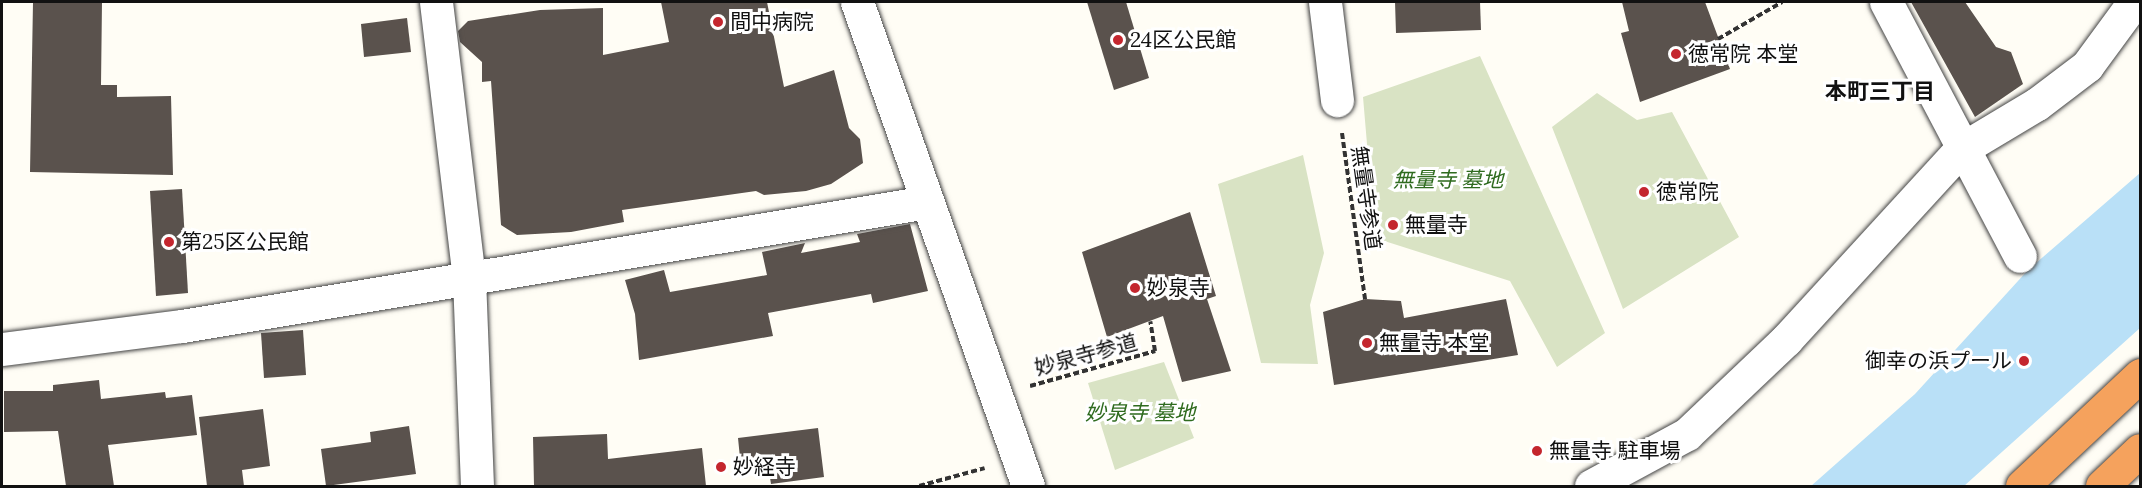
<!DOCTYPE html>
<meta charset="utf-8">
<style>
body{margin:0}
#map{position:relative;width:2142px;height:488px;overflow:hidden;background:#fffdf5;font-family:Lora,"Noto Sans JP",serif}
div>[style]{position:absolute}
.cemetery>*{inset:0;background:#d9e3c4}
.water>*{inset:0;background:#b9e0f7}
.building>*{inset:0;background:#5a524d}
.path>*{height:4px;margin-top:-2px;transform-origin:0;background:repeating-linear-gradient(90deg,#333 0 6px,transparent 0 9px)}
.roads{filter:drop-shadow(0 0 2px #444) drop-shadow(0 0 2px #444)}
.minor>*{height:33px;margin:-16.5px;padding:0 16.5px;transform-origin:16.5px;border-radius:16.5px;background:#fff}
.highway>*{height:33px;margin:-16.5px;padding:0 16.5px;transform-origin:16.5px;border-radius:16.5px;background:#f5a25d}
.dots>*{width:16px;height:16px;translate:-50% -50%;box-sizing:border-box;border:3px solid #fff;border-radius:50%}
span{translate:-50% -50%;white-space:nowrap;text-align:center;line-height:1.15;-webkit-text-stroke:6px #fff;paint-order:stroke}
.poi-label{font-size:21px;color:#111}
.left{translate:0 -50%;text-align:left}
.right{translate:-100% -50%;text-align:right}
.park-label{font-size:21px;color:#2f6b1f;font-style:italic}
.street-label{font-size:21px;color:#111}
.neighbourhood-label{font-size:22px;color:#111;font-weight:700}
.frame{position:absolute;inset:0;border:3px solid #111;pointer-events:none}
</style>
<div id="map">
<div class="cemetery">
<i style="clip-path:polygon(1480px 56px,1605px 333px,1557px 367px,1510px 281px,1375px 238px,1363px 97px)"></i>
<i style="clip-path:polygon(1597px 93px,1637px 120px,1672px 112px,1739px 237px,1623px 309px,1552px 127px)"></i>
<i style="clip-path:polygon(1303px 155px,1324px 253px,1310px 305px,1318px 364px,1261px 363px,1218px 184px)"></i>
<i style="clip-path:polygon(1164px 362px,1194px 438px,1115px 470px,1088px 383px)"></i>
</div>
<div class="water">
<i style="clip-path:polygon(2140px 173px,2140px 328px,1964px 486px,1811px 486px,1915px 394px,2028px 270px)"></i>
</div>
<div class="building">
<i style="clip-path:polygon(33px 2px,102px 2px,101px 85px,117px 85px,117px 97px,171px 96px,173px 175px,30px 172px)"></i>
<i style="clip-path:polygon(661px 2px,767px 2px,784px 87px,834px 70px,849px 128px,860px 139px,863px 163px,831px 184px,806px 191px,764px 195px,756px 191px,622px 210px,624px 222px,571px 232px,517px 235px,501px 225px,491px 81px,482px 82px,482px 62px,460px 42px,458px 31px,468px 21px,540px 10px,603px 8px,603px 55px,669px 42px)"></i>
<i style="clip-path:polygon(1087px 2px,1126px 2px,1149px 78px,1114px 90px)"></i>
<i style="clip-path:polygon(1395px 2px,1480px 2px,1481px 30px,1396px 33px)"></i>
<i style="clip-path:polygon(1622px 2px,1705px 2px,1730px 69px,1640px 102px,1621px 33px,1629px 31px)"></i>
<i style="clip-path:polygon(1911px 2px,1965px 2px,1996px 47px,2011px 52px,2023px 84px,1975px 117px)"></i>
<i style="clip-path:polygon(407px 18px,411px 52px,364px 57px,361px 24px)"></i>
<i style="clip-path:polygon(182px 189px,188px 293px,156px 296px,150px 191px)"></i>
<i style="clip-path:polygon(1190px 212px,1216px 296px,1207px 299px,1231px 371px,1182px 382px,1163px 316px,1107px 337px,1082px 252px)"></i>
<i style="clip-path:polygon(910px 224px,928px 291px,873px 303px,871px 294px,768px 313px,773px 336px,639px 360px,635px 314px,625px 280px,664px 270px,670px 292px,767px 275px,762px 252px,805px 243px,801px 253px,860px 242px,857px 234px)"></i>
<i style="clip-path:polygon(1365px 299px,1401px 301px,1404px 318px,1506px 299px,1518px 355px,1334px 385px,1323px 312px)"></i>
<i style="clip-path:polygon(303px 330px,306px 375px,264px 378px,261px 333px)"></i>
<i style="clip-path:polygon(99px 380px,101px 399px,165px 392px,166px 398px,192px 395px,197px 435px,108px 445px,114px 486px,66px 486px,58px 431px,4px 432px,4px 391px,53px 391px,53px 385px)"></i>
<i style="clip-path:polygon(263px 409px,270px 466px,242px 470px,244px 486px,207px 486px,199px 417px)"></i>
<i style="clip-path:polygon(409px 426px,416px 474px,326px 486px,321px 449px,371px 442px,370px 432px)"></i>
<i style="clip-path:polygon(818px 428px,824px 477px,771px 484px,768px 465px,741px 468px,738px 438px)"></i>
<i style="clip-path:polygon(607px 434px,608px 459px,702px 448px,706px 486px,534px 486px,533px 437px)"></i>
</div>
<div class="path">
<i style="left:1718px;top:39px;width:74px;rotate:-30deg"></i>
<i style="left:1342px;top:133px;width:168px;rotate:82.1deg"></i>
<i style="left:1030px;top:386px;width:130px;rotate:-15.6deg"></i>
<i style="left:1155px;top:351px;width:30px;rotate:-99deg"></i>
<i style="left:919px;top:486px;width:68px;rotate:-15.3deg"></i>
</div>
<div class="roads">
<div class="minor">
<i style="left:436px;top:2px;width:278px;rotate:83.2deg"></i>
<i style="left:469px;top:278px;width:208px;rotate:87.8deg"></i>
<i style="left:857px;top:2px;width:513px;rotate:70.54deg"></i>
<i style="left:1325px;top:2px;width:99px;rotate:83deg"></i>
<i style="left:1886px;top:2px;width:287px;rotate:62.2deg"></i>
<i style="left:2px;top:349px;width:181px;rotate:-7.3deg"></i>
<i style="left:182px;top:326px;width:755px;rotate:-9.45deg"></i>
<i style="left:1591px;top:486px;width:109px;rotate:-28.4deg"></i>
<i style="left:1687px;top:434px;width:137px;rotate:-43.5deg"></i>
<i style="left:1786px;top:340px;width:258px;rotate:-47.5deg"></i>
<i style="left:1960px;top:150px;width:90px;rotate:-30.9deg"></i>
<i style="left:2037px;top:104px;width:63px;rotate:-37.2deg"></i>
<i style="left:2087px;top:66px;width:79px;rotate:-53.7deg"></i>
</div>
<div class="highway">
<i style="left:2022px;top:486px;width:162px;rotate:-43.2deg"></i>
<i style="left:2102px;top:486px;width:52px;rotate:-43.5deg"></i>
</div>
</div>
<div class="dots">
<i style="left:718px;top:22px;background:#c4262e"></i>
<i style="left:1118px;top:40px;background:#c4262e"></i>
<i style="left:1676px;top:54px;background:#c4262e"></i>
<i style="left:1644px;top:192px;background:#c4262e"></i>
<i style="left:1393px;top:225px;background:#c4262e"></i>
<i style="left:169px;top:242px;background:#c4262e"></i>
<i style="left:1135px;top:288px;background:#c4262e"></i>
<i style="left:1367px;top:343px;background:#c4262e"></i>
<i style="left:2024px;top:361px;background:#c4262e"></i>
<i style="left:1537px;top:451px;background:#c4262e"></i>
<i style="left:721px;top:467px;background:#c4262e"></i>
</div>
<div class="poi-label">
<span class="left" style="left:730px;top:22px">間中病院</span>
<span class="left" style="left:1130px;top:40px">24区公民館</span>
<span class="left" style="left:1688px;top:54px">徳常院 本堂</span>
<span class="left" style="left:1656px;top:192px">徳常院</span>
<span class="left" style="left:1405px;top:225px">無量寺</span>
<span class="left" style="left:181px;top:242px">第25区公民館</span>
<span class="left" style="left:1147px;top:288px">妙泉寺</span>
<span class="left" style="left:1379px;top:343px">無量寺 本堂</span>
<span class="right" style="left:2012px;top:361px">御幸の浜プール</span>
<span class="left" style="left:1549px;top:451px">無量寺 駐車場</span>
<span class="left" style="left:733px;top:467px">妙経寺</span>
</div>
<div class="park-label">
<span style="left:1448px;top:180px">無量寺 墓地</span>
<span style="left:1140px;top:413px">妙泉寺 墓地</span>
</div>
<div class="street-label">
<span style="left:1366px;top:198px;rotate:82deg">無量寺参道</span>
<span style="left:1086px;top:355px;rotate:-15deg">妙泉寺参道</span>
</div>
<div class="neighbourhood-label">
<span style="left:1880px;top:92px">本町三丁目</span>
</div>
<div class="frame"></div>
</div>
